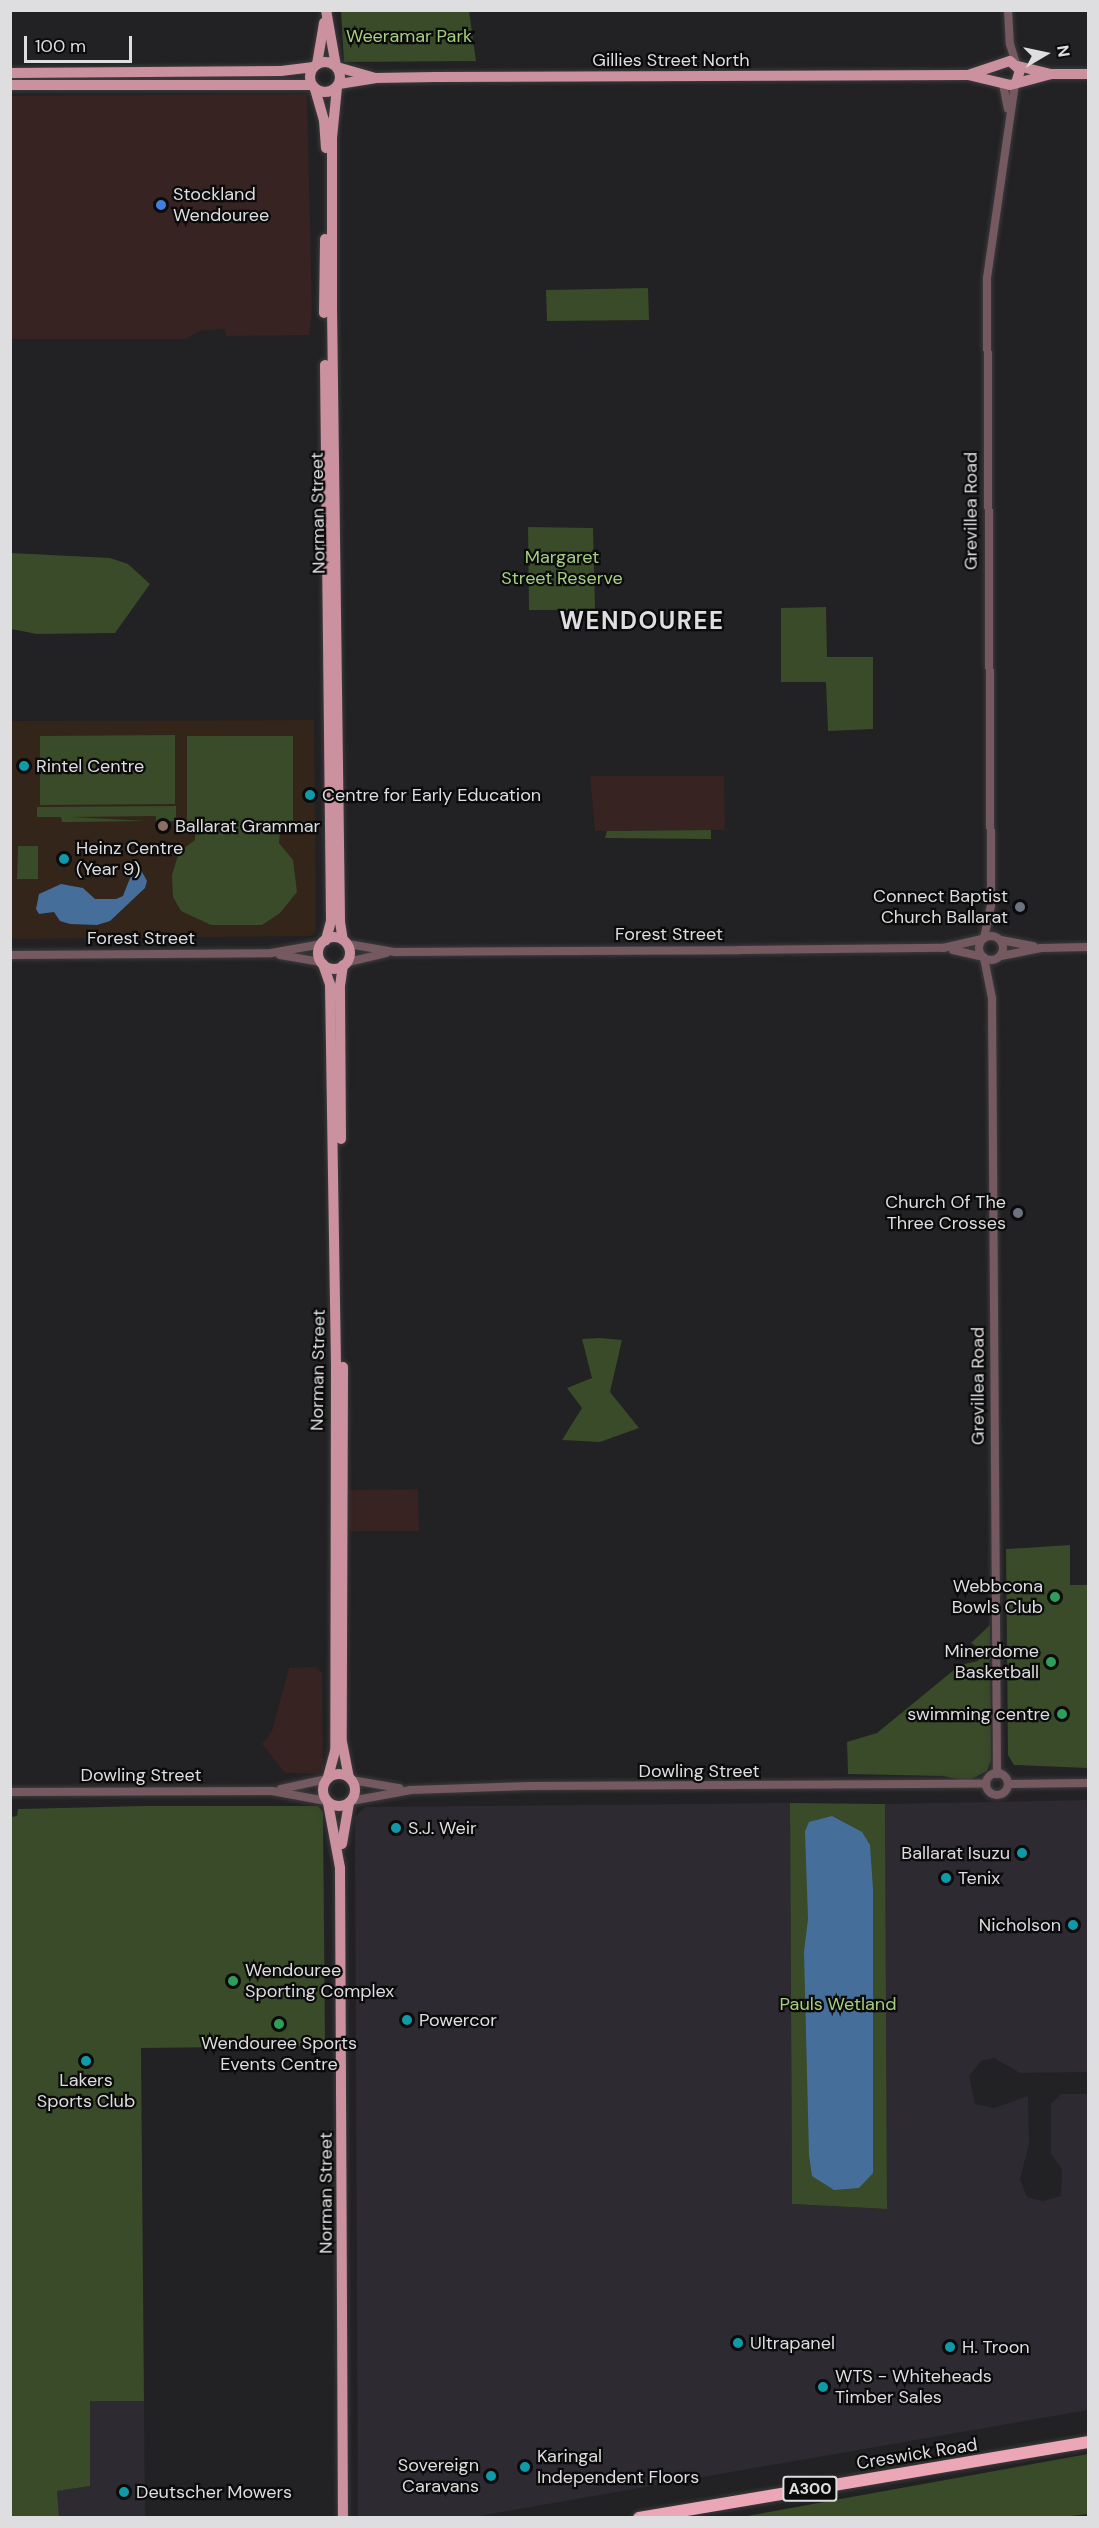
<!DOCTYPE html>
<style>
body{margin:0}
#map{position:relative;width:1099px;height:2528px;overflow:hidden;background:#222123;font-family:"DM Sans",sans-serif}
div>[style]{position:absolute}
.commercial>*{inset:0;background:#362322}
.built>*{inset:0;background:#2d2a31}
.education>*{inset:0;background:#332519}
.green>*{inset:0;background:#394b28}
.water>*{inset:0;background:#456e9b}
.roads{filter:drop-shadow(0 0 2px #3c3b3d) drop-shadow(0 0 2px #3c3b3d)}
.minor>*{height:8px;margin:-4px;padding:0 4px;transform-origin:4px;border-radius:4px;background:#755960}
.minor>.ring{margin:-4px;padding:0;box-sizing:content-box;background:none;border:8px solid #755960;border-radius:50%}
.major>*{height:10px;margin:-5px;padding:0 5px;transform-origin:5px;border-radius:5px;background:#cb919f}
.major>.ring{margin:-5px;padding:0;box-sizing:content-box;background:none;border:10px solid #cb919f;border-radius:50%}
.highway>*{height:12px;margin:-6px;padding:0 6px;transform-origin:6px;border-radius:6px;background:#eca7b7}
.dots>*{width:16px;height:16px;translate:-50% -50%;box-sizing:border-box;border:3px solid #0b0b0c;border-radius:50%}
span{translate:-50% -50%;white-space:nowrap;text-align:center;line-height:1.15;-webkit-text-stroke:4.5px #0b0b0c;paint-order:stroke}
.shield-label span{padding:2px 4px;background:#0b0b0c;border:2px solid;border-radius:4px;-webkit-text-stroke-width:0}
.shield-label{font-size:16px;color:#dedddf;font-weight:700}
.park-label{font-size:18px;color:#a6cf80}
.street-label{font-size:18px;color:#dedddf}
.poi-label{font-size:18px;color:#dedddf}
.left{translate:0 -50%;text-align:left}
.right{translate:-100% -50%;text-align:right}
.district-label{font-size:24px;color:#dedddf;font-weight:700;letter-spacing:1.5px}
.frame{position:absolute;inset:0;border:12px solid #dedddf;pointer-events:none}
.north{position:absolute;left:1015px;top:24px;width:60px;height:60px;-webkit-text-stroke:4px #0b0b0c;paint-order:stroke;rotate:81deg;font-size:16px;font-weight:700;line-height:24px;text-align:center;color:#dedddf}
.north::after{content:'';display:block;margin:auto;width:21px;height:27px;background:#dedddf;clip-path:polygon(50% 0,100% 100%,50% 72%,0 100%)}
.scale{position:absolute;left:24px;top:36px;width:108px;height:27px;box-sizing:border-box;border:3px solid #dedddf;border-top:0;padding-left:8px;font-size:18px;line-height:21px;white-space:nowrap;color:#dedddf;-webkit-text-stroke:4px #0b0b0c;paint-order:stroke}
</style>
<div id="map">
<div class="commercial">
<i style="clip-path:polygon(307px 94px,312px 312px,309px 335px,226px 336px,225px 329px,199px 331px,186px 339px,11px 339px,11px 96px)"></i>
<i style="clip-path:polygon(590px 776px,724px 776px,725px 830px,595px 831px)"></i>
<i style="clip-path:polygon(418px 1489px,419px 1531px,349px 1531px,348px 1490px)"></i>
<i style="clip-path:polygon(316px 1667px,322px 1673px,323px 1768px,318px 1774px,285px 1773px,262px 1744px,272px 1731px,289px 1668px)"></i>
</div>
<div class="built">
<i style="clip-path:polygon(1088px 1800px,1088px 2072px,1020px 2073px,994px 2058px,981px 2061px,969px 2076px,975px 2104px,994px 2108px,1028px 2096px,1029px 2144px,1020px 2179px,1027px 2197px,1043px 2201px,1061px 2196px,1062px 2169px,1051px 2154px,1051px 2104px,1061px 2094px,1088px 2094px,1088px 2410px,473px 2517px,358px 2517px,355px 1817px,365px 1807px,790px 1803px,792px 2204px,887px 2209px,885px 1804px)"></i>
<i style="clip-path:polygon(90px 2401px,144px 2401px,145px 2517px,59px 2517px,56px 2491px,90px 2486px)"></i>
</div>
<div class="education">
<i style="clip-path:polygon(314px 720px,316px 931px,311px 936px,11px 939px,10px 721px)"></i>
</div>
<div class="green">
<i style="clip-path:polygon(341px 11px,469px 11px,476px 61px,344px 62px)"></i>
<i style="clip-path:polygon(648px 288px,649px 320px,547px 321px,546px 290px)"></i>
<i style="clip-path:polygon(528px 527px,593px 528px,595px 610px,529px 610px)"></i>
<i style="clip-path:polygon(11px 553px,110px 558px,128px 564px,150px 584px,115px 633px,37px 634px,11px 629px)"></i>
<i style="clip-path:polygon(826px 607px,827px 657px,873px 657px,873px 729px,828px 731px,826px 682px,781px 682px,781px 608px)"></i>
<i style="clip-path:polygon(175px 735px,175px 804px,40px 805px,40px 736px)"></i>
<i style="clip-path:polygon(187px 736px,293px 736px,293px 828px,280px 829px,279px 843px,293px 860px,297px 892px,280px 913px,262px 925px,211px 925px,181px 911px,173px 897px,172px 875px,179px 852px,195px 840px,195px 832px,187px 832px)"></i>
<i style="clip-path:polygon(176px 806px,176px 821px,156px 822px,156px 816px,71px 817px,146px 821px,71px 822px,62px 822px,61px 817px,37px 817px,37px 807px)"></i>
<i style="clip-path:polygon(711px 830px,711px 839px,605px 838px,607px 831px)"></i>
<i style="clip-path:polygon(18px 846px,38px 846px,38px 879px,17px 879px)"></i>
<i style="clip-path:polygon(600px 1338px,622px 1340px,610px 1392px,639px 1428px,600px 1442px,562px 1440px,582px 1408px,567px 1388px,592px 1378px,582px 1339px)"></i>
<i style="clip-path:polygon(1070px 1545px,1070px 1585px,1088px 1585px,1088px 1768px,1014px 1765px,1008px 1755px,1006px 1549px)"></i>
<i style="clip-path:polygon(990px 1625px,991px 1760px,987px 1771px,968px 1781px,943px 1776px,848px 1774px,847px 1742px,877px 1733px,960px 1665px,978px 1661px,981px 1649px,971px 1643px)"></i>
<i style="clip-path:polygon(790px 1803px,885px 1804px,887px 2209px,792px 2204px)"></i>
<i style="clip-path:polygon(145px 1806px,318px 1806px,323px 1812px,325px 2046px,141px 2048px,144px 2401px,90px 2401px,90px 2486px,57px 2491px,59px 2517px,11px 2517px,11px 1817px,17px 1816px,18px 1809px)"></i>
<i style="clip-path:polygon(1088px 2454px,1088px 2514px,1054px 2518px,742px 2517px)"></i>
</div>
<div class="water">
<i style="clip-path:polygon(141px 870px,147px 881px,145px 888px,110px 921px,97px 925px,70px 924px,60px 921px,54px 912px,39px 914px,36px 909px,39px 894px,61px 884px,83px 888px,95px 899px,116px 899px,123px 896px,130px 878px)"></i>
<i style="clip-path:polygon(832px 1816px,862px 1832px,870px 1845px,873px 1889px,873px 2173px,859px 2188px,834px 2190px,812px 2176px,809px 2155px,804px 1952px,808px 1919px,805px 1831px,809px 1822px)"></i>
</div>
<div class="roads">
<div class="minor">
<i style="left:1008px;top:10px;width:34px;rotate:87deg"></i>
<i style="left:1010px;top:44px;width:21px;rotate:73deg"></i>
<i style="left:1003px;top:84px;width:25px;rotate:79deg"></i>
<i class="ring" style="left:979px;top:936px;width:16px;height:16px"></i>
<i style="left:984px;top:938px;width:33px;rotate:-78deg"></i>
<i style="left:991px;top:906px;width:628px;rotate:-90.36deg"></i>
<i style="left:987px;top:278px;width:196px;rotate:-81.8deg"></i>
<i style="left:1001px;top:940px;width:33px;rotate:11deg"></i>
<i style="left:348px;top:944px;width:48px;rotate:9.7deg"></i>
<i style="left:395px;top:952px;width:344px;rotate:-0.3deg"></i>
<i style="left:739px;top:950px;width:204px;rotate:-0.6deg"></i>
<i style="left:943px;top:948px;width:40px;rotate:-13deg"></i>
<i style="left:953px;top:950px;width:31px;rotate:13deg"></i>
<i style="left:10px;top:955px;width:261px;rotate:-0.4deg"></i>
<i style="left:271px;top:953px;width:52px;rotate:-10deg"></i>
<i style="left:280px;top:955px;width:42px;rotate:9.7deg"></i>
<i style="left:1001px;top:956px;width:41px;rotate:-11.3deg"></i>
<i style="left:1041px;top:948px;width:47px;rotate:-1.2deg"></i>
<i style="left:984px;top:958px;width:41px;rotate:78.7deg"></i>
<i style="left:992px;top:998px;width:776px;rotate:89.63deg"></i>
<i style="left:348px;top:962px;width:39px;rotate:-13deg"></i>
<i class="ring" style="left:986px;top:1773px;width:14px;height:14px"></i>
<i style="left:351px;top:1780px;width:49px;rotate:9.5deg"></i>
<i style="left:1008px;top:1784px;width:80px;rotate:-0.7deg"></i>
<i style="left:281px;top:1789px;width:47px;rotate:-12.3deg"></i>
<i style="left:10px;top:1792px;width:262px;rotate:-0.2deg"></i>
<i style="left:272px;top:1791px;width:55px;rotate:10.5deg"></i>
<i style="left:351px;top:1801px;width:61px;rotate:-10.4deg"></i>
<i style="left:411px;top:1790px;width:118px;rotate:-1.9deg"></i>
<i style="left:529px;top:1786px;width:457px;rotate:-0.3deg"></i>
</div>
<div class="major">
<i style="left:326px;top:10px;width:57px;rotate:79.9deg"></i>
<i class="ring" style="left:310px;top:62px;width:20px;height:20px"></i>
<i style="left:317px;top:64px;width:42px;rotate:-80.3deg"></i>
<i style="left:1018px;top:66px;width:34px;rotate:14deg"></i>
<i style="left:1051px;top:74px;width:37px"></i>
<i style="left:337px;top:67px;width:40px;rotate:16deg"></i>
<i style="left:10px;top:73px;width:271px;rotate:-0.4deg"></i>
<i style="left:281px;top:71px;width:33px;rotate:-7deg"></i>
<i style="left:968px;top:75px;width:44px;rotate:-18.4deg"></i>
<i style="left:1010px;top:61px;width:13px;rotate:42deg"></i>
<i style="left:1020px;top:70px;width:14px;rotate:107deg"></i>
<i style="left:339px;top:84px;width:36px;rotate:-9deg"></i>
<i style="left:375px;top:78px;width:60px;rotate:-1deg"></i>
<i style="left:435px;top:77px;width:533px;rotate:-0.21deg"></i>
<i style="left:968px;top:75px;width:43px;rotate:13.4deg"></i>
<i style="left:1010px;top:85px;width:42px;rotate:-15deg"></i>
<i style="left:10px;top:85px;width:302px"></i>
<i style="left:337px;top:87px;width:51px;rotate:95.6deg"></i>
<i style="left:332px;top:138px;width:170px;rotate:90deg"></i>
<i style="left:332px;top:308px;width:614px;rotate:89.25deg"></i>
<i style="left:340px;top:922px;width:18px;rotate:81deg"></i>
<i style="left:315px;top:89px;width:32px;rotate:74deg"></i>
<i style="left:324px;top:120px;width:28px;rotate:86deg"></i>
<i style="left:324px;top:313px;width:74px;rotate:-89.2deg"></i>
<i style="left:325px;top:365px;width:556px;rotate:89.38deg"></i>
<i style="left:331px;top:921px;width:20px;rotate:105deg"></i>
<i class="ring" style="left:318px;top:937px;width:22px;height:22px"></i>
<i style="left:323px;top:964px;width:21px;rotate:71deg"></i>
<i style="left:330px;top:984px;width:379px;rotate:89.1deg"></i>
<i style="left:336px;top:1363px;width:388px;rotate:90.1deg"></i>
<i style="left:335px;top:1751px;width:27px;rotate:105deg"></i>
<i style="left:341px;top:1139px;width:153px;rotate:-90.4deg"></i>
<i style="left:340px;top:986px;width:21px;rotate:-82deg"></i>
<i style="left:343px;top:1367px;width:375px;rotate:90.2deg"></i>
<i style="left:342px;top:1742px;width:36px;rotate:79deg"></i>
<i class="ring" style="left:323px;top:1774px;width:22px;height:22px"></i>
<i style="left:328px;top:1803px;width:66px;rotate:79.5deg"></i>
<i style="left:340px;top:1868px;width:650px;rotate:89.74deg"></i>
<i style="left:342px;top:1844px;width:42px;rotate:-80.3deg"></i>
</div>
<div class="highway">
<i style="left:639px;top:2518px;width:455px;rotate:-9.6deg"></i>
</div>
</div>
<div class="dots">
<i style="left:161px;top:205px;background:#3f7fe0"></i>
<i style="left:24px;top:766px;background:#0f9aa8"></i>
<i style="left:310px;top:795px;background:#0f9aa8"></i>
<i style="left:163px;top:826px;background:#8d6e63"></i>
<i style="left:64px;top:859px;background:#0f9aa8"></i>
<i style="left:1020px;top:907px;background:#6b7280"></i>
<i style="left:1018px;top:1213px;background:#6b7280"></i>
<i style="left:1055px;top:1597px;background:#2e9e5b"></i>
<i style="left:1051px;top:1662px;background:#2e9e5b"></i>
<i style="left:1062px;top:1714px;background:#2e9e5b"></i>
<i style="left:396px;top:1828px;background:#0f9aa8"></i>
<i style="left:1022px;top:1853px;background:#0f9aa8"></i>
<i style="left:946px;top:1878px;background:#0f9aa8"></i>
<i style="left:1073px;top:1925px;background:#0f9aa8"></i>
<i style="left:233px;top:1981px;background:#2e9e5b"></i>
<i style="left:407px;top:2020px;background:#0f9aa8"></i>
<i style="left:279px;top:2024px;background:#2e9e5b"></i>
<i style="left:86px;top:2061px;background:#0f9aa8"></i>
<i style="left:738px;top:2343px;background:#0f9aa8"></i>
<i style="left:950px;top:2347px;background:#0f9aa8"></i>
<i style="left:823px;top:2387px;background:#0f9aa8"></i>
<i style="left:525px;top:2467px;background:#0f9aa8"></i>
<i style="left:491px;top:2476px;background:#0f9aa8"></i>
<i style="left:124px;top:2492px;background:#0f9aa8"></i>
</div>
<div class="shield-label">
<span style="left:810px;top:2489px">A300</span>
</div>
<div class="park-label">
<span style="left:409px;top:36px">Weeramar Park</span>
<span style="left:562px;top:568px">Margaret<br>Street Reserve</span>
<span style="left:838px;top:2004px">Pauls Wetland</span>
</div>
<div class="street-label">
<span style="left:671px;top:60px">Gillies Street North</span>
<span style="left:971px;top:511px;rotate:-90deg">Grevillea Road</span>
<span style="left:318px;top:513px;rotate:-91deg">Norman Street</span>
<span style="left:669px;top:934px">Forest Street</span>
<span style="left:141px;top:938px">Forest Street</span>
<span style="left:318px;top:1370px;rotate:-89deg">Norman Street</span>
<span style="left:978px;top:1386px;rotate:-90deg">Grevillea Road</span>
<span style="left:699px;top:1771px">Dowling Street</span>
<span style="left:141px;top:1775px">Dowling Street</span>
<span style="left:326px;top:2193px;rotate:-90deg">Norman Street</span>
<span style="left:917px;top:2454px;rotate:-9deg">Creswick Road</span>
</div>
<div class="poi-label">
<span class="left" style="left:173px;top:205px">Stockland<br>Wendouree</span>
<span class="left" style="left:36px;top:766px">Rintel Centre</span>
<span class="left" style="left:322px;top:795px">Centre for Early Education</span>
<span class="left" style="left:175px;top:826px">Ballarat Grammar</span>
<span class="left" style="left:76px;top:859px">Heinz Centre<br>(Year 9)</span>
<span class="right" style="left:1008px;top:907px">Connect Baptist<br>Church Ballarat</span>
<span class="right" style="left:1006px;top:1213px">Church Of The<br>Three Crosses</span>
<span class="right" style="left:1043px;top:1597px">Webbcona<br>Bowls Club</span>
<span class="right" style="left:1039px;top:1662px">Minerdome<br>Basketball</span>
<span class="right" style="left:1050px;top:1714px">swimming centre</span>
<span class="left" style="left:408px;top:1828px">S.J. Weir</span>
<span class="right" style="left:1010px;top:1853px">Ballarat Isuzu</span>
<span class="left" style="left:958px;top:1878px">Tenix</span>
<span class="right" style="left:1061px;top:1925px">Nicholson</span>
<span class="left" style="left:245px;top:1981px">Wendouree<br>Sporting Complex</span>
<span class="left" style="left:419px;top:2020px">Powercor</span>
<span style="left:279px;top:2054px">Wendouree Sports<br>Events Centre</span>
<span style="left:86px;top:2091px">Lakers<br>Sports Club</span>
<span class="left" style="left:750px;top:2343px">Ultrapanel</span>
<span class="left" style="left:962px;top:2347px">H. Troon</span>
<span class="left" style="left:835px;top:2387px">WTS - Whiteheads<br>Timber Sales</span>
<span class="left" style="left:537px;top:2467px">Karingal<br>Independent Floors</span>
<span class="right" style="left:479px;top:2476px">Sovereign<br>Caravans</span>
<span class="left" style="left:136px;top:2492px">Deutscher Mowers</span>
</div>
<div class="district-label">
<span style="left:642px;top:621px">WENDOUREE</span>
</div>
<div class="frame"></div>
<div class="north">N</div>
<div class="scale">100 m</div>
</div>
